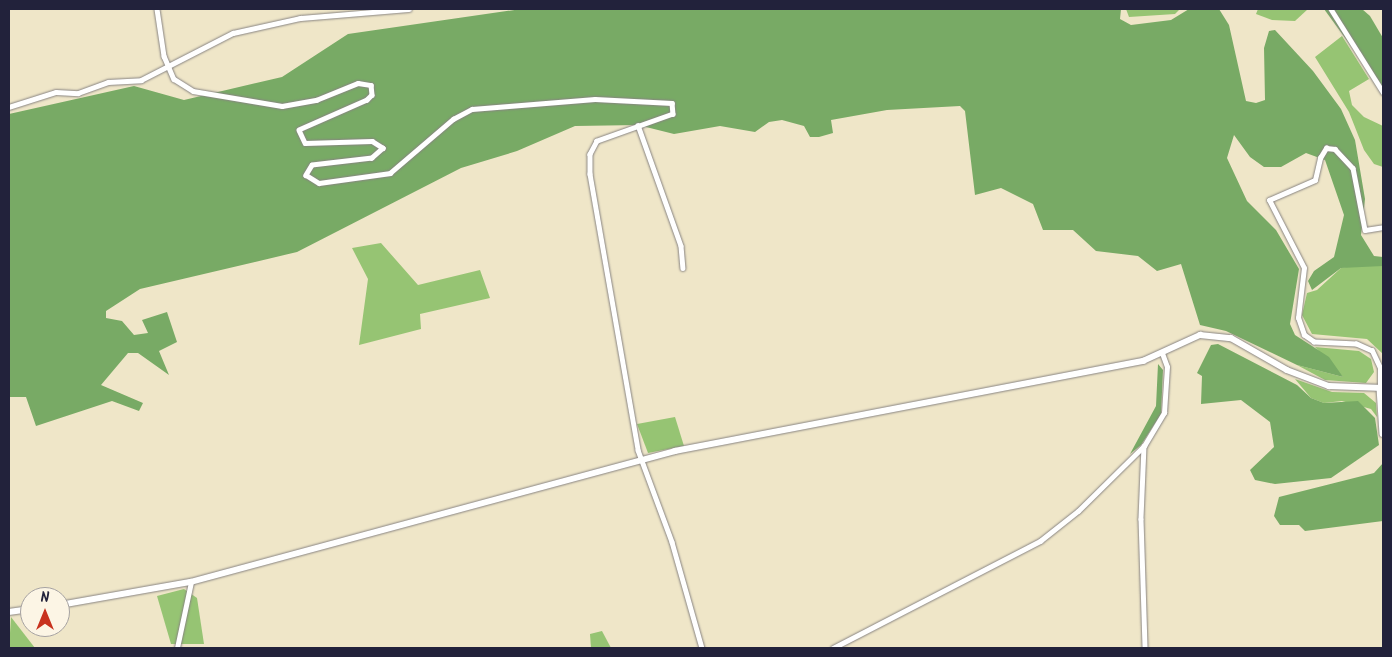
<!DOCTYPE html>
<style>
body{margin:0}
#map{position:relative;width:1392px;height:657px;overflow:hidden;background:#efe6c8;font-family:Kalam,sans-serif}
div>[style]{position:absolute}
.green>*{inset:0;background:#96c473}
.forest>*{inset:0;background:#78aa65}
.roads{filter:drop-shadow(0 0 1px #888482) drop-shadow(0 0 1px #888482)}
.minor>*{height:4.5px;margin:-2.25px;padding:0 2.25px;transform-origin:2.25px;border-radius:2.25px;background:#fff}
.tertiary>*{height:5.5px;margin:-2.75px;padding:0 2.75px;transform-origin:2.75px;border-radius:2.75px;background:#fff}
span{translate:-50% -50%;white-space:nowrap;text-align:center;line-height:1.15;-webkit-text-stroke:4px #fcf5e5;paint-order:stroke}
.frame{position:absolute;inset:0;border:10px solid #22223b;pointer-events:none}
.north{position:absolute;left:20px;top:587px;width:50px;height:50px;box-sizing:border-box;background:#fcf5e5;border:1px solid #a5a1a1;border-radius:50%;rotate:0deg;font-size:14px;font-weight:700;line-height:20px;text-align:center;color:#22223b}
.north::after{content:'';display:block;margin:auto;width:18px;height:22px;background:#c8321e;clip-path:polygon(50% 0,100% 100%,50% 72%,0 100%)}
</style>
<div id="map">
<div class="green">
<i style="clip-path:polygon(1126px 9px,1180px 9px,1175px 14px,1129px 17px)"></i>
<i style="clip-path:polygon(1258px 9px,1308px 9px,1295px 21px,1272px 20px,1256px 14px)"></i>
<i style="clip-path:polygon(1342px 36px,1369px 79px,1349px 91px,1352px 105px,1364px 117px,1383px 126px,1383px 167px,1374px 164px,1364px 150px,1349px 112px,1315px 57px)"></i>
<i style="clip-path:polygon(381px 243px,418px 285px,480px 270px,490px 298px,420px 314px,421px 329px,359px 345px,368px 279px,352px 248px)"></i>
<i style="clip-path:polygon(1362px 264px,1383px 266px,1383px 354px,1367px 339px,1312px 334px,1302px 315px,1307px 293px,1317px 290px,1341px 268px)"></i>
<i style="clip-path:polygon(1315px 347px,1359px 351px,1371px 359px,1374px 372px,1366px 383px,1325px 380px,1297px 365px,1343px 377px)"></i>
<i style="clip-path:polygon(1295px 379px,1332px 392px,1364px 393px,1376px 403px,1377px 417px,1371px 409px,1342px 401px,1324px 403px,1311px 398px)"></i>
<i style="clip-path:polygon(675px 417px,684px 446px,648px 453px,637px 424px)"></i>
<i style="clip-path:polygon(184px 589px,197px 598px,204px 644px,171px 644px,157px 596px)"></i>
<i style="clip-path:polygon(11px 617px,35px 648px,9px 648px)"></i>
<i style="clip-path:polygon(602px 631px,611px 648px,591px 648px,590px 634px)"></i>
</div>
<div class="forest">
<i style="clip-path:polygon(521px 9px,1121px 9px,1120px 19px,1131px 25px,1171px 20px,1189px 9px,1219px 9px,1229px 25px,1246px 101px,1256px 103px,1265px 100px,1264px 48px,1269px 31px,1275px 30px,1313px 71px,1341px 109px,1355px 140px,1365px 199px,1361px 235px,1374px 256px,1383px 257px,1383px 266px,1341px 268px,1312px 290px,1308px 281px,1314px 271px,1334px 257px,1344px 215px,1325px 160px,1306px 153px,1281px 167px,1264px 167px,1250px 157px,1234px 135px,1227px 158px,1247px 201px,1276px 230px,1299px 269px,1290px 324px,1295px 335px,1329px 357px,1343px 377px,1297px 365px,1226px 331px,1200px 325px,1181px 264px,1157px 271px,1138px 256px,1096px 251px,1073px 230px,1043px 230px,1033px 204px,1001px 188px,975px 195px,965px 111px,960px 106px,887px 110px,831px 120px,833px 133px,819px 137px,810px 137px,804px 126px,782px 120px,769px 122px,755px 132px,720px 126px,674px 134px,638px 125px,575px 126px,517px 151px,461px 168px,297px 252px,140px 289px,106px 311px,106px 318px,122px 321px,134px 335px,148px 333px,142px 320px,167px 312px,177px 342px,159px 351px,169px 375px,138px 353px,128px 353px,101px 385px,143px 403px,139px 411px,112px 401px,36px 426px,26px 397px,9px 397px,9px 114px,134px 86px,184px 100px,282px 77px,348px 34px)"></i>
<i style="clip-path:polygon(1324px 9px,1362px 9px,1370px 16px,1383px 38px,1383px 90px)"></i>
<i style="clip-path:polygon(1218px 344px,1297px 385px,1311px 398px,1324px 403px,1358px 401px,1375px 418px,1379px 445px,1331px 478px,1275px 484px,1255px 480px,1250px 470px,1274px 447px,1270px 422px,1241px 400px,1201px 404px,1202px 376px,1197px 373px,1211px 345px)"></i>
<i style="clip-path:polygon(1158px 364px,1163px 370px,1161px 414px,1141px 445px,1130px 454px,1156px 406px)"></i>
<i style="clip-path:polygon(1383px 463px,1383px 521px,1305px 531px,1299px 525px,1280px 525px,1274px 516px,1279px 497px,1374px 473px)"></i>
</div>
<div class="roads">
<div class="minor">
<i style="left:157px;top:9px;width:48px;rotate:81.5deg"></i>
<i style="left:164px;top:56px;width:25px;rotate:67deg"></i>
<i style="left:174px;top:79px;width:22px;rotate:32deg"></i>
<i style="left:193px;top:91px;width:90px;rotate:9.6deg"></i>
<i style="left:282px;top:106px;width:35px;rotate:-10deg"></i>
<i style="left:316px;top:100px;width:45px;rotate:-22deg"></i>
<i style="left:358px;top:83px;width:13px;rotate:9deg"></i>
<i style="left:371px;top:85px;width:10px;rotate:84deg"></i>
<i style="left:372px;top:95px;width:7px;rotate:135deg"></i>
<i style="left:367px;top:100px;width:74px;rotate:156.2deg"></i>
<i style="left:299px;top:130px;width:14px;rotate:65deg"></i>
<i style="left:305px;top:143px;width:67px;rotate:-1.7deg"></i>
<i style="left:372px;top:141px;width:13px;rotate:32deg"></i>
<i style="left:383px;top:148px;width:15px;rotate:138deg"></i>
<i style="left:372px;top:158px;width:60px;rotate:173.3deg"></i>
<i style="left:312px;top:165px;width:12px;rotate:121deg"></i>
<i style="left:306px;top:175px;width:15px;rotate:32deg"></i>
<i style="left:319px;top:183px;width:72px;rotate:-8deg"></i>
<i style="left:390px;top:173px;width:83px;rotate:-40.6deg"></i>
<i style="left:453px;top:119px;width:21px;rotate:-28deg"></i>
<i style="left:472px;top:109px;width:123px;rotate:-4.6deg"></i>
<i style="left:595px;top:99px;width:77px;rotate:3deg"></i>
<i style="left:672px;top:103px;width:11px;rotate:85deg"></i>
<i style="left:673px;top:114px;width:81px;rotate:160.4deg"></i>
<i style="left:597px;top:141px;width:15px;rotate:118deg"></i>
<i style="left:590px;top:154px;width:20px;rotate:90deg"></i>
<i style="left:590px;top:174px;width:280px;rotate:80.1deg"></i>
<i style="left:638px;top:450px;width:98px;rotate:69.7deg"></i>
<i style="left:672px;top:542px;width:110px;rotate:74.2deg"></i>
<i style="left:1331px;top:9px;width:98px;rotate:57.9deg"></i>
<i style="left:9px;top:107px;width:49px;rotate:-17.7deg"></i>
<i style="left:56px;top:92px;width:22px;rotate:3deg"></i>
<i style="left:78px;top:93px;width:32px;rotate:-20deg"></i>
<i style="left:108px;top:82px;width:33px;rotate:-3deg"></i>
<i style="left:141px;top:80px;width:103px;rotate:-27.1deg"></i>
<i style="left:233px;top:33px;width:69px;rotate:-12.6deg"></i>
<i style="left:300px;top:18px;width:109px;rotate:-4.7deg"></i>
<i style="left:638px;top:125px;width:128px;rotate:70.4deg"></i>
<i style="left:681px;top:246px;width:22px;rotate:85deg"></i>
<i style="left:1380px;top:388px;width:20px;rotate:-90deg"></i>
<i style="left:1380px;top:368px;width:19px;rotate:-115deg"></i>
<i style="left:1372px;top:351px;width:17px;rotate:-156deg"></i>
<i style="left:1356px;top:344px;width:42px;rotate:-177.3deg"></i>
<i style="left:1314px;top:342px;width:12px;rotate:-145deg"></i>
<i style="left:1304px;top:335px;width:18px;rotate:-109deg"></i>
<i style="left:1298px;top:318px;width:50px;rotate:-83.2deg"></i>
<i style="left:1304px;top:268px;width:76px;rotate:-117.2deg"></i>
<i style="left:1269px;top:200px;width:50px;rotate:-23.5deg"></i>
<i style="left:1315px;top:180px;width:23px;rotate:-77deg"></i>
<i style="left:1320px;top:158px;width:12px;rotate:-59deg"></i>
<i style="left:1326px;top:148px;width:9px;rotate:6deg"></i>
<i style="left:1335px;top:149px;width:26px;rotate:47deg"></i>
<i style="left:1353px;top:168px;width:63px;rotate:79deg"></i>
<i style="left:1365px;top:230px;width:18px;rotate:-9deg"></i>
<i style="left:1144px;top:446px;width:73px;rotate:92.4deg"></i>
<i style="left:1141px;top:519px;width:129px;rotate:88.2deg"></i>
<i style="left:177px;top:648px;width:67px;rotate:-78deg"></i>
<i style="left:833px;top:648px;width:233px;rotate:-27.3deg"></i>
<i style="left:1040px;top:541px;width:48px;rotate:-38.3deg"></i>
<i style="left:1078px;top:511px;width:93px;rotate:-44.6deg"></i>
<i style="left:1144px;top:446px;width:39px;rotate:-59deg"></i>
<i style="left:1164px;top:413px;width:46px;rotate:-86.3deg"></i>
<i style="left:1167px;top:367px;width:15px;rotate:-110deg"></i>
</div>
<div class="tertiary">
<i style="left:1380px;top:388px;width:46px;rotate:86.3deg"></i>
<i style="left:60px;top:605px;width:133px;rotate:-10deg"></i>
<i style="left:191px;top:582px;width:501px;rotate:-15.14deg"></i>
<i style="left:675px;top:451px;width:477px;rotate:-10.9deg"></i>
<i style="left:1143px;top:361px;width:63px;rotate:-24.5deg"></i>
<i style="left:1200px;top:335px;width:31px;rotate:6deg"></i>
<i style="left:1231px;top:338px;width:64px;rotate:29.7deg"></i>
<i style="left:1287px;top:370px;width:45px;rotate:20.9deg"></i>
<i style="left:1329px;top:386px;width:54px;rotate:2.1deg"></i>
<i style="left:9px;top:612px;width:21px;rotate:-8deg"></i>
</div>
</div>
<div class="frame"></div>
<div class="north">N</div>
</div>
